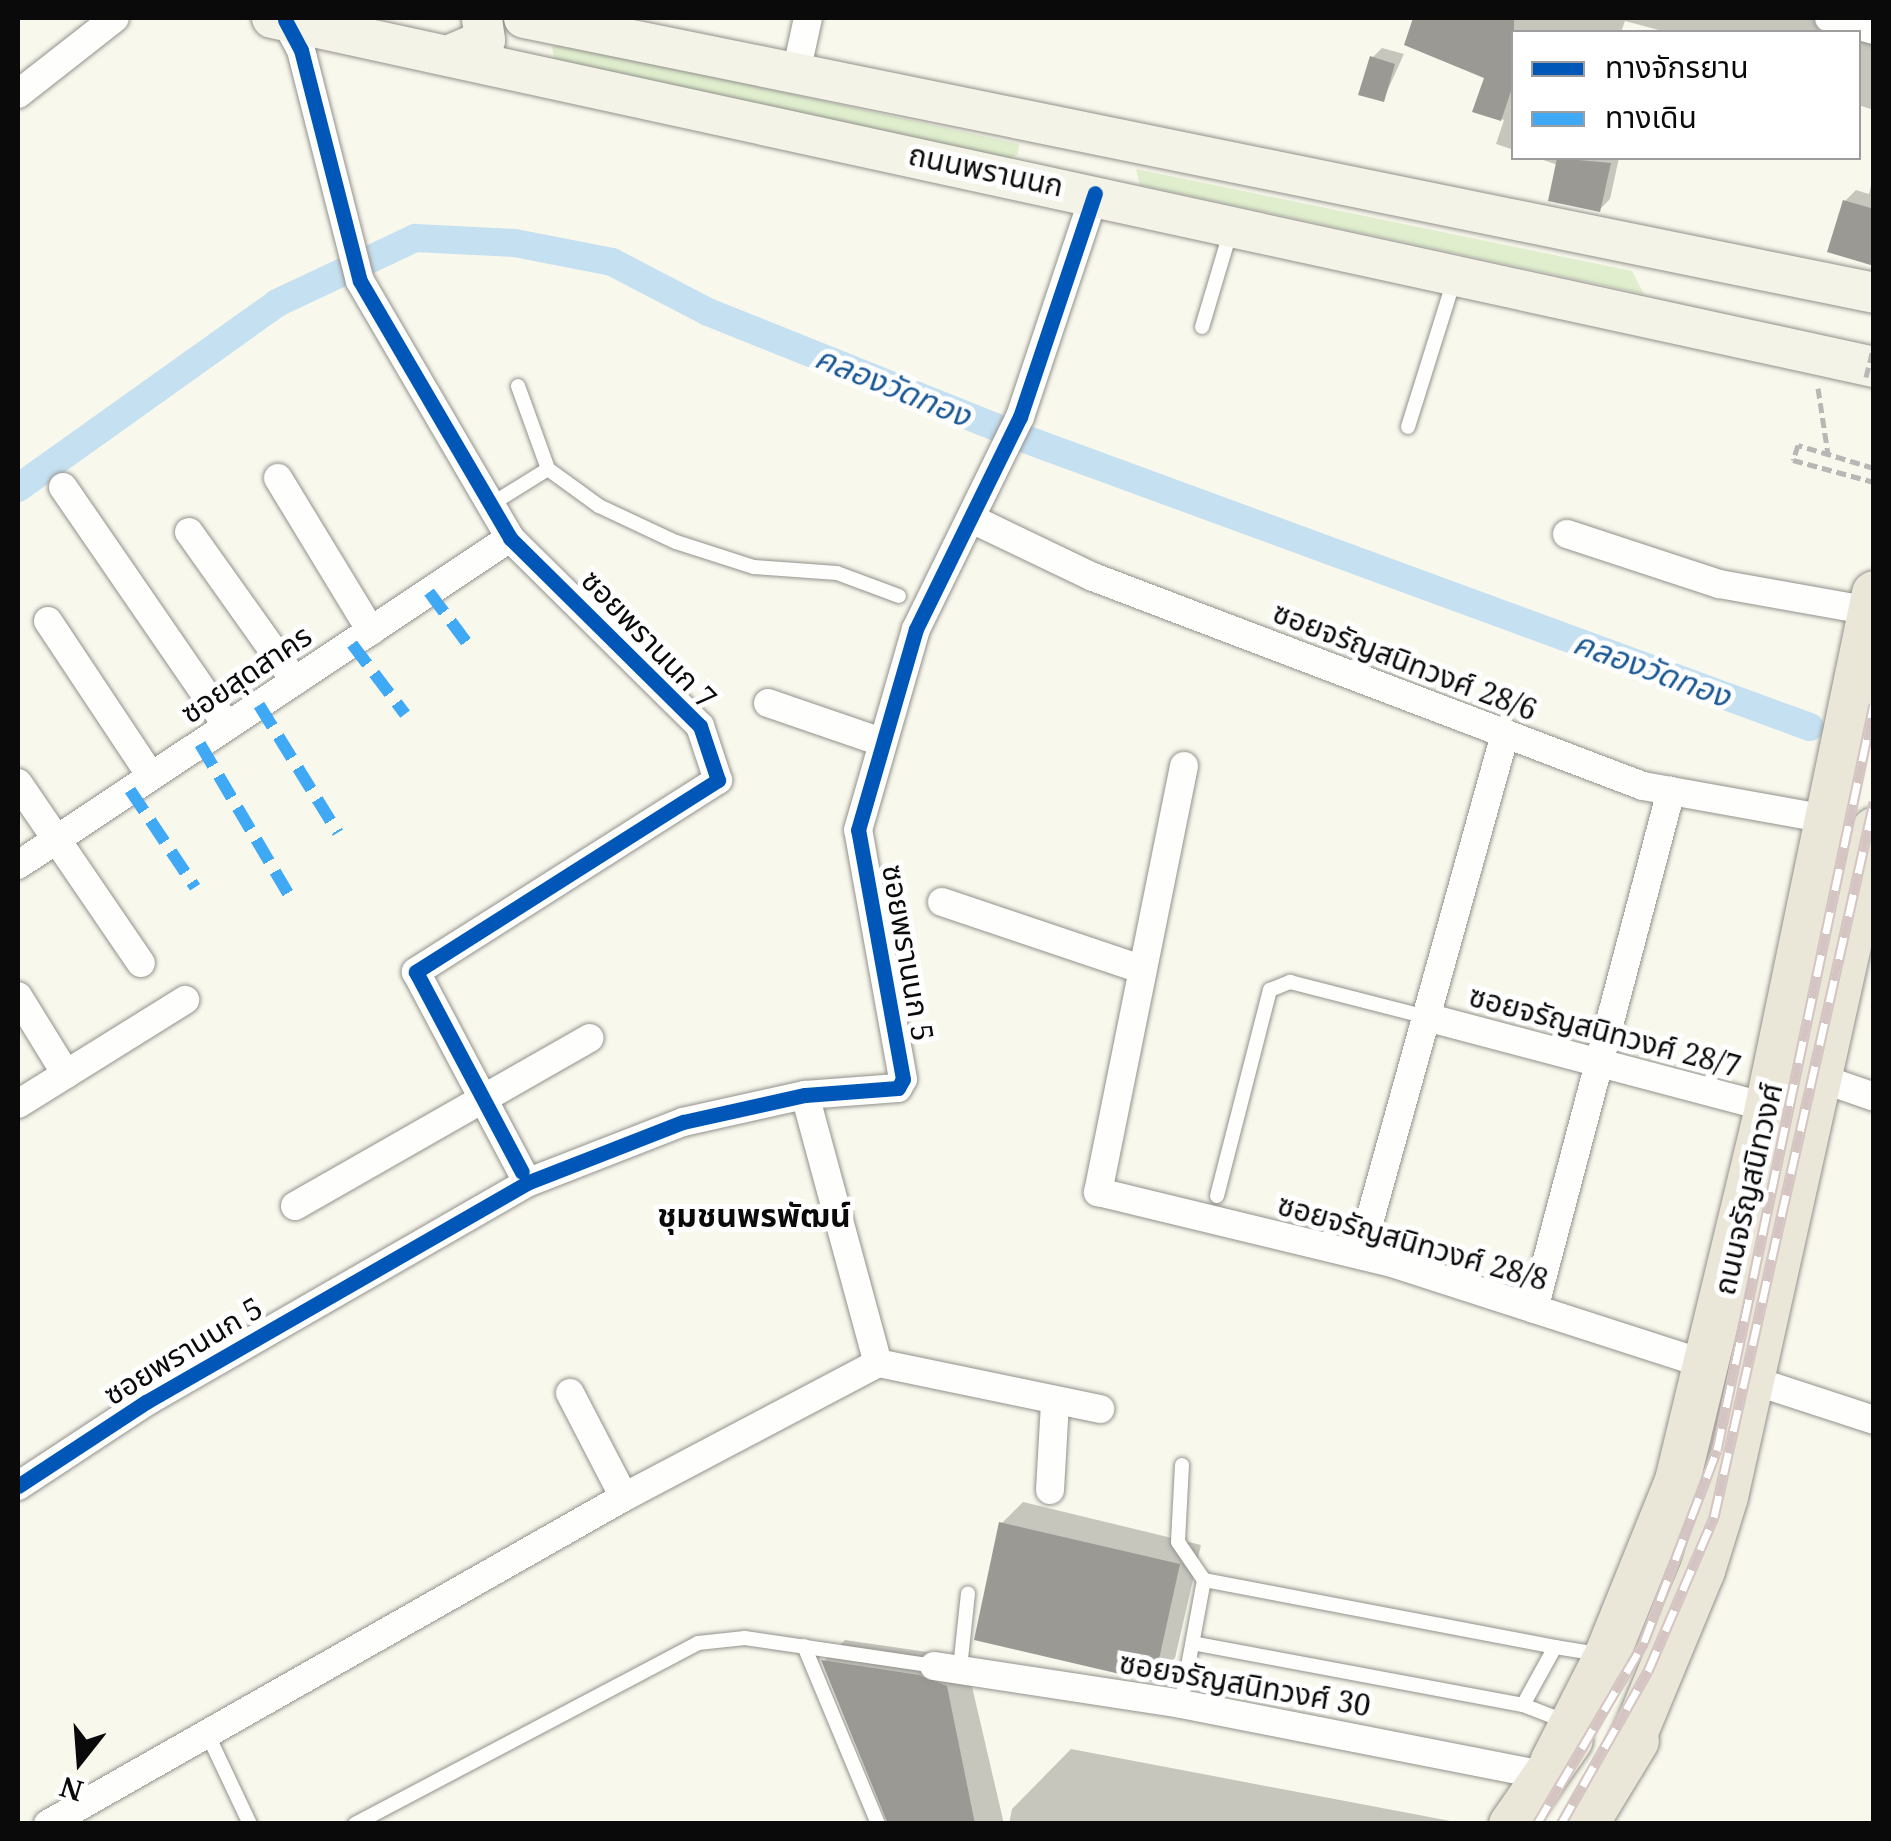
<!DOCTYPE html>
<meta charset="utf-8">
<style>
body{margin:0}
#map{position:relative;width:1891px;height:1841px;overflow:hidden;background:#f9f8ed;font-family:"Noto Serif","Noto Sans Thai",serif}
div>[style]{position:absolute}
.green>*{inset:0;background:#e0eece}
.shadow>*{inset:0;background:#0003}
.canal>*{height:28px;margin:-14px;padding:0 14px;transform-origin:14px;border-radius:14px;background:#c5e0f1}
.building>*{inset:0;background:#9b9994}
.path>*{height:5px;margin-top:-2.5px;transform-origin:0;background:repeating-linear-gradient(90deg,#b7b7b5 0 10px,transparent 0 15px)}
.roads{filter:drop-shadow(0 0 2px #92918c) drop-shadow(0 0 2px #92918c)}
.service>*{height:14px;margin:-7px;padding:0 7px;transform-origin:7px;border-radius:7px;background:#fefefc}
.minor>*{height:28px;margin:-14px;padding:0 14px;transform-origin:14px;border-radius:14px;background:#fefefc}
.secondary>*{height:40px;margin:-20px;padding:0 20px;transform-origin:20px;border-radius:20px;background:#f4f3e7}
.primary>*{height:45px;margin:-22.5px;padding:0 22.5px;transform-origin:22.5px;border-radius:22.5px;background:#eae7d8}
.rail>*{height:11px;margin-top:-5.5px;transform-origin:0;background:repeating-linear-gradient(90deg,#fff 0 22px,#d5c5c2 0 44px);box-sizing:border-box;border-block:2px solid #d5c5c2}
.path-bridge>*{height:5px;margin-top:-2.5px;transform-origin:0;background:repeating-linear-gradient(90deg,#b7b7b5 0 10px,transparent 0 15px)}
.quiet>*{height:12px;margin-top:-6px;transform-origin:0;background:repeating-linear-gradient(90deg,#3fa9f5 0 25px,transparent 0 37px)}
.cycleway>*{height:15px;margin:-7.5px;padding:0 7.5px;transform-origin:7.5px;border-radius:7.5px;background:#0057b8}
span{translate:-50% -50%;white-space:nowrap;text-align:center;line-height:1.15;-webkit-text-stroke:10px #fff;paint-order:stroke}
.street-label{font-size:30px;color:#0a0a0a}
.water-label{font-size:32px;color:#1a5895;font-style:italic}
.neighbourhood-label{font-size:32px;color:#0a0a0a;font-weight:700}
.frame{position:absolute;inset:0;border:20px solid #0a0a0a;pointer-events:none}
.legend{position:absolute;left:1511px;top:30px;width:350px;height:130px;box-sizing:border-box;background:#fff;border:2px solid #9d9d9d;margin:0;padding:12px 18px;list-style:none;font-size:30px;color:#0a0a0a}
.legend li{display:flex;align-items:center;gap:20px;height:50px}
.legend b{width:50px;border:2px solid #9d9d9d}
.north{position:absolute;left:30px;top:1711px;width:100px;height:100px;-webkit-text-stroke:8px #fff;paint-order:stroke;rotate:197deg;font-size:28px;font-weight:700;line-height:40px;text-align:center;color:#0a0a0a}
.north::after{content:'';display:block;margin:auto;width:35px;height:45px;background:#0a0a0a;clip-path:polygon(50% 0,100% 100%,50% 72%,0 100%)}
</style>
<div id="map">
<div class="green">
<i style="clip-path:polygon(559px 43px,1019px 144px,1018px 154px,1010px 160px,566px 63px,554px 58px,552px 47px)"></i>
<i style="clip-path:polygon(1136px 169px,1632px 271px,1644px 294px,1140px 185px)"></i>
</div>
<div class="shadow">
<i style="clip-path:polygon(1416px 18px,1817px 18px,1874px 34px,1874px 110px,1858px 105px,1858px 32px,1666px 32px,1625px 21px,1621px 32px,1514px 32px,1514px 150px,1496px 144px,1504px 120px,1475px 110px,1487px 77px,1407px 43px)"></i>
<i style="clip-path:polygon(1382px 48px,1404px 54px,1383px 100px,1372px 58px)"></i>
<i style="clip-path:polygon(1537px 158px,1619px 158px,1610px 199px,1599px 210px,1558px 165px)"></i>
<i style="clip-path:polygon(1874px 174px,1874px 263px,1845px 201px,1856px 190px,1869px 194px)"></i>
<i style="clip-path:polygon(1023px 1502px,1201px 1545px,1175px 1658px,1153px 1679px,1002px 1523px)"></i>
<i style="clip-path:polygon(845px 1640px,941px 1654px,967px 1665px,1004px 1824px,890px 1824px,824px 1661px)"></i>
<i style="clip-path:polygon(1071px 1749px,1461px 1823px,1009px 1824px,1012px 1809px)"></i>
</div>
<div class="canal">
<i style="left:18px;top:488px;width:318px;rotate:-35.5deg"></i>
<i style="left:277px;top:303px;width:153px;rotate:-25.2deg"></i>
<i style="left:415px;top:238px;width:100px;rotate:2.9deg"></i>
<i style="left:515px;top:243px;width:99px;rotate:11.1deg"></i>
<i style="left:612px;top:262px;width:108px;rotate:27.5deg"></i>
<i style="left:708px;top:312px;width:341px;rotate:21.8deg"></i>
<i style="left:1025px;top:439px;width:836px;rotate:20.15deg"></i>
</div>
<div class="building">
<i style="clip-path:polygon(1413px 18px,1514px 18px,1514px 82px,1501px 121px,1472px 112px,1484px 78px,1404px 45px)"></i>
<i style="clip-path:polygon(1370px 56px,1395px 64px,1384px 102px,1358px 95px)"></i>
<i style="clip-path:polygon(1557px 158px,1611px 163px,1600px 212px,1548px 201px)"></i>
<i style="clip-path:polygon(1843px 200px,1874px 209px,1874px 266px,1827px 252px)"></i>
<i style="clip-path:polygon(999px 1522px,1180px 1564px,1154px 1682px,974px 1640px)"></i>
<i style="clip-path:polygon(821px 1660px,919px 1675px,947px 1686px,975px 1824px,888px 1824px)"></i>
</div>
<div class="path">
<i style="left:1818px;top:388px;width:67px;rotate:81.4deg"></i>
<i style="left:1874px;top:468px;width:79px;rotate:-163.2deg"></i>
<i style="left:1798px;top:445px;width:16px;rotate:108deg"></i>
<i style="left:1793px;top:460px;width:84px;rotate:15.2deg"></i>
</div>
<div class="roads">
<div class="service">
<i style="left:1202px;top:327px;width:101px;rotate:-73.4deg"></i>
<i style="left:518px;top:386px;width:88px;rotate:70.1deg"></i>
<i style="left:548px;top:469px;width:63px;rotate:36deg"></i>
<i style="left:599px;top:506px;width:85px;rotate:25.1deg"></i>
<i style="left:676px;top:542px;width:82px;rotate:17.8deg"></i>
<i style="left:754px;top:567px;width:83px;rotate:4.1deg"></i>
<i style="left:837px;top:573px;width:66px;rotate:20.4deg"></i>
<i style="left:1408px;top:427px;width:154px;rotate:-72.6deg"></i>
<i style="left:490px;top:505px;width:68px;rotate:-31.8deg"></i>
<i style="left:1217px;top:1196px;width:213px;rotate:-75.6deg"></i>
<i style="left:1270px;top:990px;width:22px;rotate:-22deg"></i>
<i style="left:1290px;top:982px;width:140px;rotate:14.4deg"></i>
<i style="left:1182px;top:1465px;width:77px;rotate:93deg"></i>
<i style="left:1178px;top:1542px;width:46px;rotate:55.6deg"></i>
<i style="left:1204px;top:1580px;width:357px;rotate:10.8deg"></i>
<i style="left:1555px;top:1647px;width:66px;rotate:118.9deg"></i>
<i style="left:1523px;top:1705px;width:336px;rotate:-169.4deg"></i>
<i style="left:804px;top:1646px;width:193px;rotate:67.4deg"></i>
<i style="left:1555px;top:1647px;width:45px;rotate:9deg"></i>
<i style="left:960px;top:1668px;width:75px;rotate:-83.9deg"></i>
<i style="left:1181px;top:1704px;width:126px;rotate:-79.5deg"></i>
<i style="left:1523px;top:1705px;width:47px;rotate:21.1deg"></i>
<i style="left:207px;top:1733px;width:101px;rotate:64.7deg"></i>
<i style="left:355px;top:1824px;width:388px;rotate:-27.8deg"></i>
<i style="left:698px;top:1643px;width:47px;rotate:-6.1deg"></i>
<i style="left:745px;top:1638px;width:191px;rotate:8.4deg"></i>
</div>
<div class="minor">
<i style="left:1829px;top:18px;width:47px;rotate:14.9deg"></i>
<i style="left:285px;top:20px;width:34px;rotate:62deg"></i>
<i style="left:301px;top:50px;width:238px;rotate:75.7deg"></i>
<i style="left:360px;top:281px;width:298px;rotate:59.7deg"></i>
<i style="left:510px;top:538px;width:267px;rotate:44.7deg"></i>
<i style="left:700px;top:726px;width:57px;rotate:71.6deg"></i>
<i style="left:718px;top:780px;width:358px;rotate:147.6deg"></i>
<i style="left:416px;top:972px;width:226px;rotate:62.1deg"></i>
<i style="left:796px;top:73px;width:56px;rotate:-77.7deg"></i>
<i style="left:18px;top:94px;width:123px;rotate:-38.1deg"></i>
<i style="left:278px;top:478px;width:179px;rotate:58.7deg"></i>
<i style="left:63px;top:487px;width:290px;rotate:55.5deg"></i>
<i style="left:974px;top:520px;width:132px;rotate:25.6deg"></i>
<i style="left:1093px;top:577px;width:588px;rotate:20.81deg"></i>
<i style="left:1643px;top:786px;width:187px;rotate:10.2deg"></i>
<i style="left:189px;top:532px;width:183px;rotate:54.6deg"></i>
<i style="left:1567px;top:534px;width:160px;rotate:18.2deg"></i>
<i style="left:1719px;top:584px;width:153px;rotate:10.1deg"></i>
<i style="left:48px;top:621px;width:186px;rotate:56.4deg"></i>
<i style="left:768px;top:703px;width:120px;rotate:19deg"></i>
<i style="left:1184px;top:766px;width:435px;rotate:101.4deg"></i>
<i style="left:1098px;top:1192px;width:306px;rotate:13.6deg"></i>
<i style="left:1395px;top:1264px;width:329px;rotate:17.9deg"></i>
<i style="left:18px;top:783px;width:218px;rotate:55.7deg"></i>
<i style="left:18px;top:865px;width:591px;rotate:-33.61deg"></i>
<i style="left:942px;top:902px;width:210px;rotate:18.6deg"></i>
<i style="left:18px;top:996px;width:92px;rotate:58.4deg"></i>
<i style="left:1426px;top:1017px;width:353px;rotate:14.8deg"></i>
<i style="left:1837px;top:1084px;width:39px;rotate:19deg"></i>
<i style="left:805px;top:1095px;width:278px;rotate:74.8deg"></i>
<i style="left:18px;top:1104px;width:197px;rotate:-31.9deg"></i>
<i style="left:295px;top:1206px;width:339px;rotate:-29.7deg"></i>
<i style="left:1360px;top:1255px;width:541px;rotate:-74.45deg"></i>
<i style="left:1534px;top:1309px;width:536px;rotate:-75.19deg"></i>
<i style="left:1773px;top:1387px;width:106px;rotate:18.1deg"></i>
<i style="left:570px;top:1393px;width:117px;rotate:62.6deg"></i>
<i style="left:18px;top:1486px;width:153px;rotate:-33.3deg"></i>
<i style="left:146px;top:1402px;width:442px;rotate:-29.9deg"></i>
<i style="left:529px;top:1182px;width:165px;rotate:-21.3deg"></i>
<i style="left:683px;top:1122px;width:125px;rotate:-12.5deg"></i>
<i style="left:805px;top:1095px;width:93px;rotate:-4.3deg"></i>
<i style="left:898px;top:1088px;width:10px;rotate:-61deg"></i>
<i style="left:903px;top:1079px;width:253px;rotate:-100.2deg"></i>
<i style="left:858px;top:830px;width:209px;rotate:-73.9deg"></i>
<i style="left:916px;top:629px;width:236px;rotate:-63.9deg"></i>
<i style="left:1020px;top:417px;width:236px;rotate:-71.5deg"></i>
<i style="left:1050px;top:1490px;width:88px;rotate:-86.7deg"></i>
<i style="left:934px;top:1666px;width:250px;rotate:8.7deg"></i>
<i style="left:1181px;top:1704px;width:369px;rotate:11.1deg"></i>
<i style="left:48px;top:1824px;width:662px;rotate:-29.58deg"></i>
<i style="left:624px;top:1497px;width:287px;rotate:-27.8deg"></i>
<i style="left:878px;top:1363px;width:227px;rotate:11.7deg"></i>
</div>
<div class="secondary">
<i style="left:272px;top:18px;width:1640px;rotate:12.29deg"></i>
<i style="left:524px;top:18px;width:1378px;rotate:11.51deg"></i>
<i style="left:450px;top:55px;width:38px;rotate:-23deg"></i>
<i style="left:485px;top:40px;width:22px;rotate:-98deg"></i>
</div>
<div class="primary">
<i style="left:1552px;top:1762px;width:119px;rotate:-63deg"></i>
<i style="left:1606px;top:1656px;width:190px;rotate:-68deg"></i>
<i style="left:1677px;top:1480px;width:384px;rotate:-76.4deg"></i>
<i style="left:1767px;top:1107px;width:525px;rotate:-78.24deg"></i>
<i style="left:1622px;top:1763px;width:209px;rotate:-67.5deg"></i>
<i style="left:1702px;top:1570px;width:77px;rotate:-72.7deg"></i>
<i style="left:1725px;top:1496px;width:683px;rotate:-77.41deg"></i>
<i style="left:1511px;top:1824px;width:103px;rotate:-55.2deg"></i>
<i style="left:1585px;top:1824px;width:98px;rotate:-58.7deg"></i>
</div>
</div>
<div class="rail">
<i style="left:1537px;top:1824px;width:211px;rotate:-59.5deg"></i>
<i style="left:1644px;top:1642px;width:205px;rotate:-69.2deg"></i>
<i style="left:1717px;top:1450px;width:762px;rotate:-78.12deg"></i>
<i style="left:1561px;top:1824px;width:176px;rotate:-60.4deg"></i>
<i style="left:1648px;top:1671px;width:168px;rotate:-66.8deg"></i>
<i style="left:1714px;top:1517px;width:733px;rotate:-77.39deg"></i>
</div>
<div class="path-bridge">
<i style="left:1866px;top:377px;width:33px;rotate:-76deg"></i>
</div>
<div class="quiet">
<i style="left:429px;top:592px;width:64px;rotate:53.3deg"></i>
<i style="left:352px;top:644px;width:88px;rotate:52.9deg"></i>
<i style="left:259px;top:705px;width:150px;rotate:58.3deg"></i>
<i style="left:200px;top:744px;width:181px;rotate:59.5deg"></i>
<i style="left:130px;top:790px;width:117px;rotate:56.2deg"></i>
</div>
<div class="cycleway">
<i style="left:285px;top:20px;width:34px;rotate:62deg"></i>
<i style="left:301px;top:50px;width:238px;rotate:75.7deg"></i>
<i style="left:360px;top:281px;width:298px;rotate:59.7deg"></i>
<i style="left:510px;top:538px;width:267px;rotate:44.7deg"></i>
<i style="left:700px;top:726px;width:57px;rotate:71.6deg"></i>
<i style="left:718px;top:780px;width:358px;rotate:147.6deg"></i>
<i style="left:416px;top:972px;width:226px;rotate:62.1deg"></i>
<i style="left:18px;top:1486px;width:153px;rotate:-33.3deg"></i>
<i style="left:146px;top:1402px;width:442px;rotate:-29.9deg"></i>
<i style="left:529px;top:1182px;width:165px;rotate:-21.3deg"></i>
<i style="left:683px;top:1122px;width:125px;rotate:-12.5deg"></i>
<i style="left:805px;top:1095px;width:93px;rotate:-4.3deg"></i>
<i style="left:898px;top:1088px;width:10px;rotate:-61deg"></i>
<i style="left:903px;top:1079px;width:253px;rotate:-100.2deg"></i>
<i style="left:858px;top:830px;width:209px;rotate:-73.9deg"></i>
<i style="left:916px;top:629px;width:236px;rotate:-63.9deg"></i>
<i style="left:1020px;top:417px;width:236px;rotate:-71.5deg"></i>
</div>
<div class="street-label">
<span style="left:986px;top:170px;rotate:12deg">ถนนพรานนก</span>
<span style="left:649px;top:639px;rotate:46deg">ซอยพรานนก 7</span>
<span style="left:1405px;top:661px;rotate:21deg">ซอยจรัญสนิทวงศ์ 28/6</span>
<span style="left:246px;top:674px;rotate:-34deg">ซอยสุดสาคร</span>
<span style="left:908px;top:953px;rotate:80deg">ซอยพรานนก 5</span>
<span style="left:1605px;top:1031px;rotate:15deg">ซอยจรัญสนิทวงศ์ 28/7</span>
<span style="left:1748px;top:1189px;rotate:-77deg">ถนนจรัญสนิทวงศ์</span>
<span style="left:1413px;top:1242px;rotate:16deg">ซอยจรัญสนิทวงศ์ 28/8</span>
<span style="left:183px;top:1351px;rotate:-31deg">ซอยพรานนก 5</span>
<span style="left:1245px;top:1684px;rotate:10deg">ซอยจรัญสนิทวงศ์ 30</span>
</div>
<div class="water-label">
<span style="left:893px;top:386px;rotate:22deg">คลองวัดทอง</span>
<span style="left:1652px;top:669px;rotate:20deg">คลองวัดทอง</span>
</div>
<div class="neighbourhood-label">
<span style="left:754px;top:1215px">ชุมชนพรพัฒน์</span>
</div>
<div class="frame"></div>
<ul class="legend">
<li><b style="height:12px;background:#0057b8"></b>ทางจักรยาน</li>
<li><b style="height:12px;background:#3fa9f5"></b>ทางเดิน</li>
</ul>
<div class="north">N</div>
</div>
